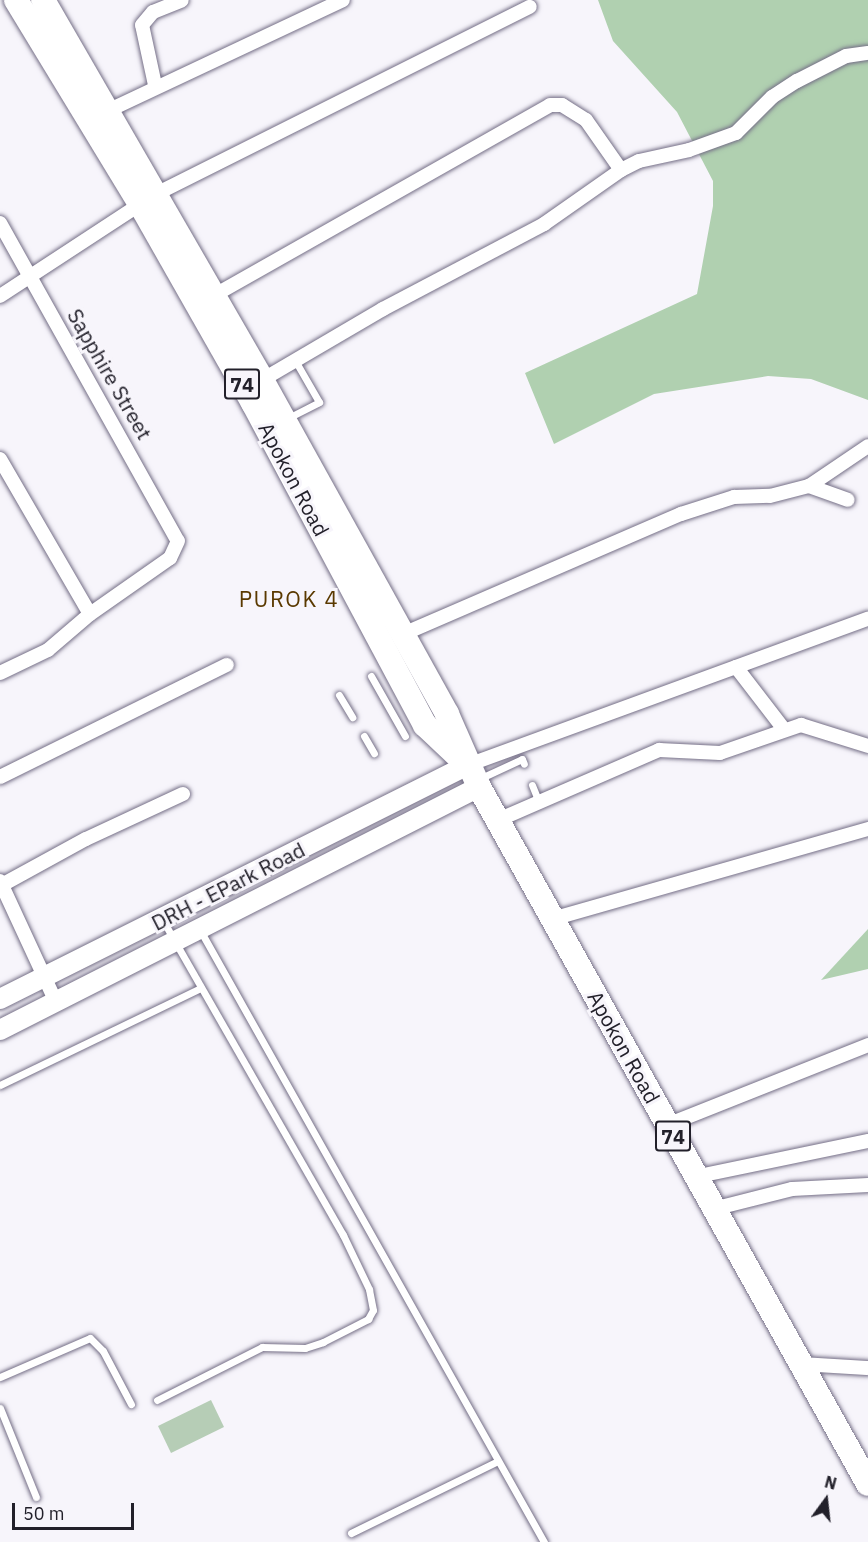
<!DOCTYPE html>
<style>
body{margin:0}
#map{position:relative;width:868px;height:1542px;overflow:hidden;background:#f7f5fb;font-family:"IBM Plex Sans",sans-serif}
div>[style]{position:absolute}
.green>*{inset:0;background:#b6cdb6}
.forest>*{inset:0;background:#b0d0b0}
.roads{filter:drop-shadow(0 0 2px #746e86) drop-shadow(0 0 2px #746e86)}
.lane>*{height:7px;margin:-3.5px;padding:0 3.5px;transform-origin:3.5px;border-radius:3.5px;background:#fff}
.street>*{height:14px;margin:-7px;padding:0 7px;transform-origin:7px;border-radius:7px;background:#fff}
.secondary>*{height:20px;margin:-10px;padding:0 10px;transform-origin:10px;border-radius:10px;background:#fff}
.highway>*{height:24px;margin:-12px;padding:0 12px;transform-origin:12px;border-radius:12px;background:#fff}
span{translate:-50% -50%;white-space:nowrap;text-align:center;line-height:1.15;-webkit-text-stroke:6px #f7f5fb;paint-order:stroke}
.shield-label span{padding:2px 4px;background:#f7f5fb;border:2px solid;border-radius:4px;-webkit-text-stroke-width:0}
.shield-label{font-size:20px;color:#22202a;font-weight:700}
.street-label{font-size:21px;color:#22202a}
.neighbourhood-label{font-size:22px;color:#5a3900;letter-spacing:1.5px}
.north{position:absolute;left:796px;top:1470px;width:60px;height:60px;-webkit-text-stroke:4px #f7f5fb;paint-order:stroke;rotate:15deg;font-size:16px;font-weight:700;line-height:24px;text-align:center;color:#22202a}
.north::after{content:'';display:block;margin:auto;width:21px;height:27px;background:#22202a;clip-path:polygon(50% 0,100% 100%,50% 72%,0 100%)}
.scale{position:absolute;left:12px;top:1503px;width:122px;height:27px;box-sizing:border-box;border:3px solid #22202a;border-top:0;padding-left:8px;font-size:18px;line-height:21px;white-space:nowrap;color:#22202a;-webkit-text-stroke:4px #f7f5fb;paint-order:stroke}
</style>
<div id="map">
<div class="green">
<i style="clip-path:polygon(211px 1400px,224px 1427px,171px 1453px,158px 1426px)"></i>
</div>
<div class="forest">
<i style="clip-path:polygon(598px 0,868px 0,868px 400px,811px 379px,768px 376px,654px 394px,554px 444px,525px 373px,697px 294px,713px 206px,713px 181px,677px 112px,613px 41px)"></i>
<i style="clip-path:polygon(868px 929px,868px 969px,821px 980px)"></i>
</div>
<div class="roads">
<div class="lane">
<i style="left:288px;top:418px;width:35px;rotate:-27deg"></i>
<i style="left:319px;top:402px;width:46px;rotate:-119.9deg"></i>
<i style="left:371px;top:676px;width:69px;rotate:60.5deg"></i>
<i style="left:339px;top:695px;width:26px;rotate:59deg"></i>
<i style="left:364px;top:736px;width:20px;rotate:60deg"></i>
<i style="left:481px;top:778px;width:45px;rotate:-24.9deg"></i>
<i style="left:522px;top:759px;width:5px;rotate:68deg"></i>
<i style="left:532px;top:785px;width:18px;rotate:68deg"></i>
<i style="left:200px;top:930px;width:702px;rotate:60.66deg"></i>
<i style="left:0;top:1085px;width:223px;rotate:-25.8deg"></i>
<i style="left:0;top:1377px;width:98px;rotate:-23.4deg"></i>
<i style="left:90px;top:1338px;width:18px;rotate:45deg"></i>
<i style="left:103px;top:1351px;width:60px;rotate:62.2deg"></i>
<i style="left:157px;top:1400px;width:118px;rotate:-26.8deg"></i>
<i style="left:262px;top:1347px;width:43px;rotate:1.3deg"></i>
<i style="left:305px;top:1348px;width:19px;rotate:-18deg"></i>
<i style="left:323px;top:1342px;width:51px;rotate:-27.1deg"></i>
<i style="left:368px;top:1319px;width:10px;rotate:-61deg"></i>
<i style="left:373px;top:1310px;width:21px;rotate:-101deg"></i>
<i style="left:369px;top:1289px;width:60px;rotate:-115.7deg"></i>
<i style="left:343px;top:1235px;width:362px;rotate:-119.8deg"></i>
<i style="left:0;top:1408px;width:96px;rotate:68deg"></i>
<i style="left:351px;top:1533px;width:161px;rotate:-26.1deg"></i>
</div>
<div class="street">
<i style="left:155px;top:85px;width:61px;rotate:-102.2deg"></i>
<i style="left:142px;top:25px;width:17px;rotate:-50deg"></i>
<i style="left:153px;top:12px;width:31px;rotate:-22deg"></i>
<i style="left:103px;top:113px;width:265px;rotate:-25.2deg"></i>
<i style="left:0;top:223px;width:364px;rotate:60.8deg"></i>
<i style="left:178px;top:541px;width:19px;rotate:115deg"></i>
<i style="left:170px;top:558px;width:98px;rotate:145deg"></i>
<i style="left:90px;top:614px;width:55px;rotate:139.4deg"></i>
<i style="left:48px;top:650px;width:53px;rotate:154.4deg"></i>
<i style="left:0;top:296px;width:186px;rotate:-33.2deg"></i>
<i style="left:156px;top:194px;width:418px;rotate:-26.6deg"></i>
<i style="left:213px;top:296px;width:387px;rotate:-29.5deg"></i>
<i style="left:550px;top:105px;width:12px"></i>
<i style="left:562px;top:105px;width:28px;rotate:32deg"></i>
<i style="left:586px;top:120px;width:61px;rotate:55deg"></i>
<i style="left:262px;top:380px;width:140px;rotate:-30.4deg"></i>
<i style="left:383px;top:309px;width:182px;rotate:-27.8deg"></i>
<i style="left:544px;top:224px;width:94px;rotate:-35deg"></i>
<i style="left:621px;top:170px;width:20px;rotate:-27deg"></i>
<i style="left:639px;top:161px;width:51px;rotate:-12.4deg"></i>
<i style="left:689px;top:150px;width:50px;rotate:-19.9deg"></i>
<i style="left:736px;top:133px;width:51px;rotate:-45deg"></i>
<i style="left:772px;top:97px;width:30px;rotate:-33deg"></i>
<i style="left:797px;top:81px;width:55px;rotate:-27deg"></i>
<i style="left:846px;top:56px;width:22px;rotate:-8deg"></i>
<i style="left:0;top:459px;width:179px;rotate:59.9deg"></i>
<i style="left:809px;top:486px;width:41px;rotate:19.7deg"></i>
<i style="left:401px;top:635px;width:305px;rotate:-23.4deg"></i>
<i style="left:681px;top:514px;width:56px;rotate:-17.8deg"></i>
<i style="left:734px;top:497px;width:36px;rotate:-2deg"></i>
<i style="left:770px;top:496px;width:40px;rotate:-14.4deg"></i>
<i style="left:809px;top:486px;width:71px;rotate:-34.1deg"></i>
<i style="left:736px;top:667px;width:77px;rotate:52.4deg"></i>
<i style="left:468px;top:765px;width:426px;rotate:-20.1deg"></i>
<i style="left:0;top:777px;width:253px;rotate:-26.3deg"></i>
<i style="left:498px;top:820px;width:176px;rotate:-23.5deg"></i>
<i style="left:659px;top:750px;width:61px;rotate:2.8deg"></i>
<i style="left:720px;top:753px;width:86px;rotate:-19.1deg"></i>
<i style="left:801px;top:725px;width:70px;rotate:17.4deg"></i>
<i style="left:0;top:881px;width:131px;rotate:65.2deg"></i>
<i style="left:0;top:886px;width:98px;rotate:-28.7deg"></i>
<i style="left:86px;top:839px;width:107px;rotate:-24.9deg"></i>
<i style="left:552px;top:919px;width:329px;rotate:-15.9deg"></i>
<i style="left:667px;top:1125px;width:216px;rotate:-21.7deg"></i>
<i style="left:694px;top:1177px;width:178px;rotate:-11.7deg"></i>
<i style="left:713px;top:1209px;width:81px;rotate:-14.2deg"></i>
<i style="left:792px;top:1189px;width:76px;rotate:-3deg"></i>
<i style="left:800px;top:1364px;width:68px;rotate:3.4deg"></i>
</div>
<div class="secondary">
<i style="left:0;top:999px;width:523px;rotate:-26.57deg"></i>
<i style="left:0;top:1030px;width:537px;rotate:-26.9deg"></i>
</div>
<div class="highway">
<i style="left:16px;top:0;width:239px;rotate:58.7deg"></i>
<i style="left:140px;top:204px;width:229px;rotate:60.4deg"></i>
<i style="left:253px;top:403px;width:365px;rotate:61.9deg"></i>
<i style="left:425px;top:725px;width:51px;rotate:43.4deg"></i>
<i style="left:43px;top:0;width:439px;rotate:60deg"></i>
<i style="left:262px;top:380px;width:382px;rotate:61deg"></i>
<i style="left:447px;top:714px;width:80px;rotate:66.3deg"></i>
<i style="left:479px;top:787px;width:798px;rotate:60.83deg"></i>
</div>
</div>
<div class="shield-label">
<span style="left:242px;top:384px">74</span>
<span style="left:673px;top:1136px">74</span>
</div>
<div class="street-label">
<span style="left:110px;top:374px;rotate:60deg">Sapphire Street</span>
<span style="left:294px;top:479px;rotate:62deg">Apokon Road</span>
<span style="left:228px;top:886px;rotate:-27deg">DRH - EPark Road</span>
<span style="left:624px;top:1047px;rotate:61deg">Apokon Road</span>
</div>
<div class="neighbourhood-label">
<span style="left:289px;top:599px">PUROK 4</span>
</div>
<div class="north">N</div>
<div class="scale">50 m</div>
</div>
